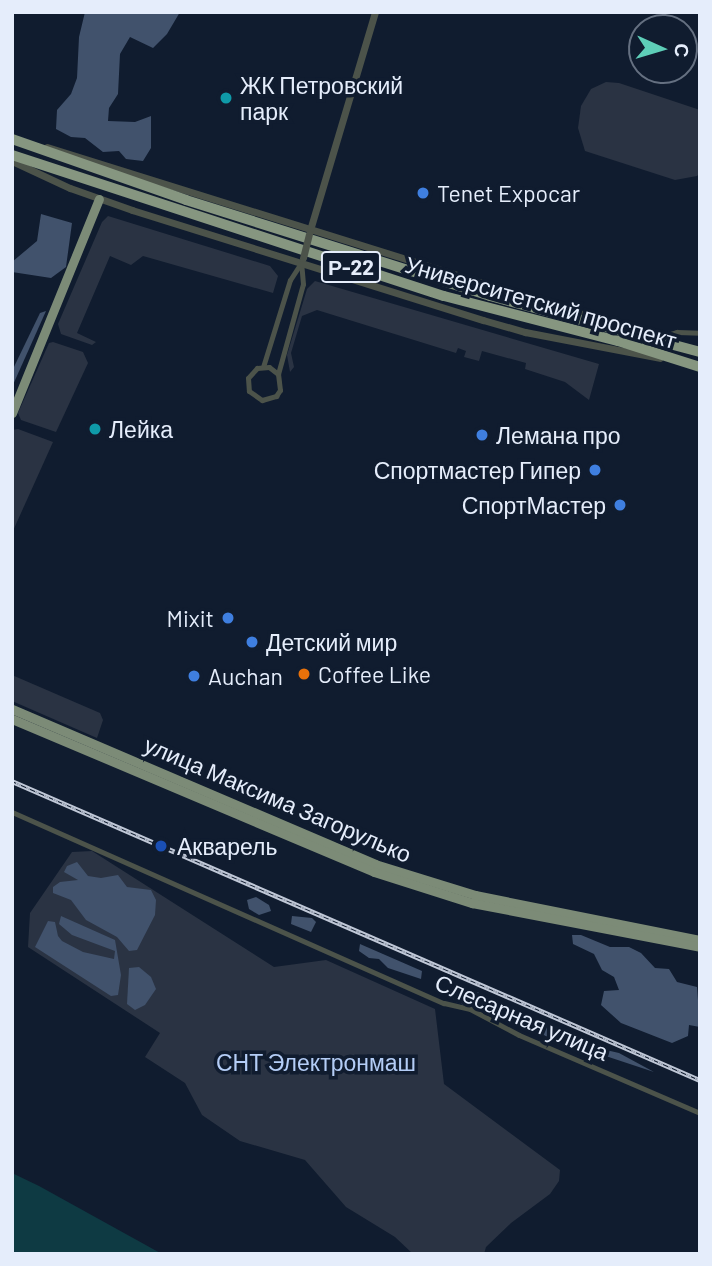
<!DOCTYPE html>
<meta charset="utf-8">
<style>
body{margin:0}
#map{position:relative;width:712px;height:1266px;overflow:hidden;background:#101c2f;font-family:Barlow,sans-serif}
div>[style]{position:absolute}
.green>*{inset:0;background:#2a3343}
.forest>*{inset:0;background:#41526c}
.water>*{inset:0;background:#0e3a43}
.minor>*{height:5px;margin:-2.5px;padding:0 2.5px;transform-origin:2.5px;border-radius:2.5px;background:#4c534a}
.tertiary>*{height:7px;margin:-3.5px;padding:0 3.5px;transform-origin:3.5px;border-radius:3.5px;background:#4c534a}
.primary>*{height:9px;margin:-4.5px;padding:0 4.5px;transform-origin:4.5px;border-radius:4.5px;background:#7c8b77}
.trunk>*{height:10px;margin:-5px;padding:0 5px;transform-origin:5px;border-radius:5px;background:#869680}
.rail>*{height:4.5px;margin-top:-2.25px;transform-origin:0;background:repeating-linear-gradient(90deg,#101c2f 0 5px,#c0c8d7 0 10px);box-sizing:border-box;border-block:2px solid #c0c8d7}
.tertiary-bridge>*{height:7px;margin:-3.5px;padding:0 3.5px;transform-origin:3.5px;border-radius:3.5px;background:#4c534a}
.dots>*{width:19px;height:19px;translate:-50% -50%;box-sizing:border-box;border:4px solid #101c2f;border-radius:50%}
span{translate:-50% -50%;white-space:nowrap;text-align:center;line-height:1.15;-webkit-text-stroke:7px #101c2f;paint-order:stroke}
.shield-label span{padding:2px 5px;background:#101c2f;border:2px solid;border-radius:5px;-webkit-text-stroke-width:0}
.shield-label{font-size:21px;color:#e5edfb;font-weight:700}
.poi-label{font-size:23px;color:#e5edfb}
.left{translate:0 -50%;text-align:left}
.right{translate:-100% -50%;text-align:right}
.street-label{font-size:23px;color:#e5edfb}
.park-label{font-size:23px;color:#b4cdf6}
.frame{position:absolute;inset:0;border:14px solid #e5edfb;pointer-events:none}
.north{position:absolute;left:628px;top:14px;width:70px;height:70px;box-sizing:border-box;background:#101c2f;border:2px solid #657081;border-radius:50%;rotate:94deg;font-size:19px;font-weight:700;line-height:28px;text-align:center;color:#e5edfb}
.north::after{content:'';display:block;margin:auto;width:24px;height:32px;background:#5eceb8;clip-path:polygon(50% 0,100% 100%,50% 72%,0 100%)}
</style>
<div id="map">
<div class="green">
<i style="clip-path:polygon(606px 82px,619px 83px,700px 110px,700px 173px,697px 176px,675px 180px,585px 151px,578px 128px,581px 106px,591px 89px)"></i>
<i style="clip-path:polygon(108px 216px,270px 266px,278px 276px,273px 293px,143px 256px,131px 265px,110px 256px,77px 333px,96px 342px,92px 345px,61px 334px,58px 324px,102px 222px)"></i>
<i style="clip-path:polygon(315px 281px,599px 364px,589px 400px,565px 382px,525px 369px,526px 363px,482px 351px,479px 361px,464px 357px,466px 351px,458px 348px,456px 353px,317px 310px,302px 316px,291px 353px,294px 367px,290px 372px,287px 355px,307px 289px)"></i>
<i style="clip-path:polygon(53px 342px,83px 352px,88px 363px,56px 432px,21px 420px,18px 413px,49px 343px)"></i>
<i style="clip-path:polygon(18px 429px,53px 442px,12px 533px,12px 430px)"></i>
<i style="clip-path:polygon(12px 675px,100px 713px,103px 720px,97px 738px,12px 701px)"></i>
<i style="clip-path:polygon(92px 851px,274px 967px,326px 960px,435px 1009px,444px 1084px,560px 1170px,559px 1181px,550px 1194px,511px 1223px,486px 1247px,484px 1254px,413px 1254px,395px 1237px,346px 1207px,305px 1160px,240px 1141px,202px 1115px,185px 1083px,145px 1057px,160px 1033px,28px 947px,30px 913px,72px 852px)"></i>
</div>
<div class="forest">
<i style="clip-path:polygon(85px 12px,180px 12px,167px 34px,153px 48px,130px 37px,120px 54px,118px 94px,109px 108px,108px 121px,135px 122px,151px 116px,151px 148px,143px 161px,126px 159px,119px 151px,103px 152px,85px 138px,71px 137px,56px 129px,57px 110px,71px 94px,77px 78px,79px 37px)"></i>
<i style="clip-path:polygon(41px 214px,72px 223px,66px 267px,51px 278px,12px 272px,12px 262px,37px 241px)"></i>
<i style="clip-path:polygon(46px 311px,12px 387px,12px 371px,40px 313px)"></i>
<i style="clip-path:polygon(77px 862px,88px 876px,101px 878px,118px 875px,127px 887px,151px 890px,156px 900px,155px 915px,137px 950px,129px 951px,117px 937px,86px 920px,71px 900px,53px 893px,53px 887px,60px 882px,78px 880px,64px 872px,67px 866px)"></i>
<i style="clip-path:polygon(256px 897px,269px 905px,271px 911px,259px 915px,249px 909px,247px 900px)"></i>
<i style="clip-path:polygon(61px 916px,115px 940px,121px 975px,118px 995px,111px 996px,35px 947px,48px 921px,55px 922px,58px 936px,62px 941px,83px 952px,114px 959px,115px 951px,72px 935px,59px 924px)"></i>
<i style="clip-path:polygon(292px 916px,312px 918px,316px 922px,311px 932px,291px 924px)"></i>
<i style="clip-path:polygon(572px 935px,581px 935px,610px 947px,629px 947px,641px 953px,655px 968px,669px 969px,677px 982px,697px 987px,700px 1027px,689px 1025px,688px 1036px,672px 1043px,621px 1023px,601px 1005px,604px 991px,619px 990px,614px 977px,602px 970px,594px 954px,573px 944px)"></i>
<i style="clip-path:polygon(360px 944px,422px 971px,421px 979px,388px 968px,379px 959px,369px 958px,359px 951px)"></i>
<i style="clip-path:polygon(139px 967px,151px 977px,156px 989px,145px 1005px,135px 1010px,127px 1004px,129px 968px)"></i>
<i style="clip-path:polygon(453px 989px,461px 989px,468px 997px,477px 992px,486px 996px,488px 1005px,498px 1008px,507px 1016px,501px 1019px,456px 1002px,451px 996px)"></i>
<i style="clip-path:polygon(532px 1019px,545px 1021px,576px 1038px,597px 1042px,606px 1050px,619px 1053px,654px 1072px,527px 1030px,526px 1021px)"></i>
</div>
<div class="water">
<i style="clip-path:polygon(12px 1173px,39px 1186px,162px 1254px,12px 1254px)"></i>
</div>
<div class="minor">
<i style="left:658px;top:338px;width:20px;rotate:-18deg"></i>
<i style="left:677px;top:332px;width:23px;rotate:2deg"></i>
<i style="left:263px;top:367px;width:91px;rotate:-72.8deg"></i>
<i style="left:290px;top:280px;width:20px;rotate:-57deg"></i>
<i style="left:278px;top:374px;width:11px;rotate:-142deg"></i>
<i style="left:269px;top:367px;width:12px;rotate:175deg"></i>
<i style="left:257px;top:368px;width:13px;rotate:132deg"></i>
<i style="left:248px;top:378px;width:13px;rotate:86deg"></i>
<i style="left:249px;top:391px;width:16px;rotate:35deg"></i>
<i style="left:262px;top:400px;width:15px;rotate:-16deg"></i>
<i style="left:276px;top:396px;width:7px;rotate:-56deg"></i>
<i style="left:280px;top:390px;width:16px;rotate:-97deg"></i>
<i style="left:278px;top:374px;width:93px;rotate:-74.5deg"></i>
<i style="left:303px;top:284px;width:21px;rotate:-95deg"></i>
<i style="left:12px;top:812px;width:472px;rotate:23.9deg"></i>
<i style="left:444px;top:1003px;width:27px;rotate:13deg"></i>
<i style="left:470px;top:1009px;width:55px;rotate:28deg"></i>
<i style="left:519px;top:1035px;width:197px;rotate:23.3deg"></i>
</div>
<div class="tertiary">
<i style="left:47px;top:147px;width:608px;rotate:17.33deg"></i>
<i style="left:12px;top:161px;width:64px;rotate:25deg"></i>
<i style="left:70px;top:188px;width:66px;rotate:19.5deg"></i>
<i style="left:132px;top:210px;width:368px;rotate:17.4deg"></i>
<i style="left:483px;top:320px;width:44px;rotate:15.9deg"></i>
<i style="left:525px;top:332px;width:137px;rotate:10.9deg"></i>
<i style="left:310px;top:230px;width:227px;rotate:-73.4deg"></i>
</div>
<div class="primary">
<i style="left:12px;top:413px;width:231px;rotate:-67.9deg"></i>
<i style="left:12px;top:709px;width:395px;rotate:23.1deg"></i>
<i style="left:375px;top:864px;width:105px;rotate:17.2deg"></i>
<i style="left:475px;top:895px;width:229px;rotate:11.3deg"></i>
<i style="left:12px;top:719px;width:393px;rotate:22.9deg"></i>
<i style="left:374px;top:872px;width:103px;rotate:17.6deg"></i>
<i style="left:472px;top:903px;width:232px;rotate:10.9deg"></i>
</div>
<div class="trunk">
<i style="left:12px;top:139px;width:184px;rotate:19.3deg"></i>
<i style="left:186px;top:200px;width:319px;rotate:17.5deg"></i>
<i style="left:490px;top:296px;width:217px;rotate:14.9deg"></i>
<i style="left:12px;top:155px;width:454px;rotate:18.1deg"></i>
<i style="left:444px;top:296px;width:180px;rotate:14.5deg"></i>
<i style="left:618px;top:341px;width:86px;rotate:17.6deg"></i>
</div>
<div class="rail">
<i style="left:12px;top:781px;width:750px;rotate:23.49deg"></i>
</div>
<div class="tertiary-bridge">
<i style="left:303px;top:258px;width:25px;rotate:-76deg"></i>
</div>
<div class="dots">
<i style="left:226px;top:98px;background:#0f9aa8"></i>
<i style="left:423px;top:193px;background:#3f7fe0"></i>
<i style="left:95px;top:429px;background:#0f9aa8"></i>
<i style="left:482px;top:435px;background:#3f7fe0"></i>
<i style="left:595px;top:470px;background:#3f7fe0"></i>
<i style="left:620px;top:505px;background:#3f7fe0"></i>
<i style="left:228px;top:618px;background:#3f7fe0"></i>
<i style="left:252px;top:642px;background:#3f7fe0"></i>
<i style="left:304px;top:674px;background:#e8710a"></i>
<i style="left:194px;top:676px;background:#3f7fe0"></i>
<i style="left:161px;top:846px;background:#1a4fb4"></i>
</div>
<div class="shield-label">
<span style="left:351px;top:267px">Р-22</span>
</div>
<div class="poi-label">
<span class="left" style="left:240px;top:98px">ЖК Петровский<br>парк</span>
<span class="left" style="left:437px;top:193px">Tenet Expocar</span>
<span class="left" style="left:109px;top:429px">Лейка</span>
<span class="left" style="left:496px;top:435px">Лемана про</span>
<span class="right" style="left:581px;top:470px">Спортмастер Гипер</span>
<span class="right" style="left:606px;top:505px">СпортМастер</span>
<span class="right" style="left:214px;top:618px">Mixit</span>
<span class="left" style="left:266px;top:642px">Детский мир</span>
<span class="left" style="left:318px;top:674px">Coffee Like</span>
<span class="left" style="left:208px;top:676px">Auchan</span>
<span class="left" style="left:177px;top:846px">Акварель</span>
</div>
<div class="street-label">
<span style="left:541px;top:302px;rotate:16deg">Университетский проспект</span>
<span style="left:278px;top:799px;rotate:23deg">улица Максима Загорулько</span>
<span style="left:522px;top:1017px;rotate:23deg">Слесарная улица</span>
</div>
<div class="park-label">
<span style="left:316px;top:1062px">СНТ Электронмаш</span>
</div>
<div class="frame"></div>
<div class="north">С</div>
</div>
